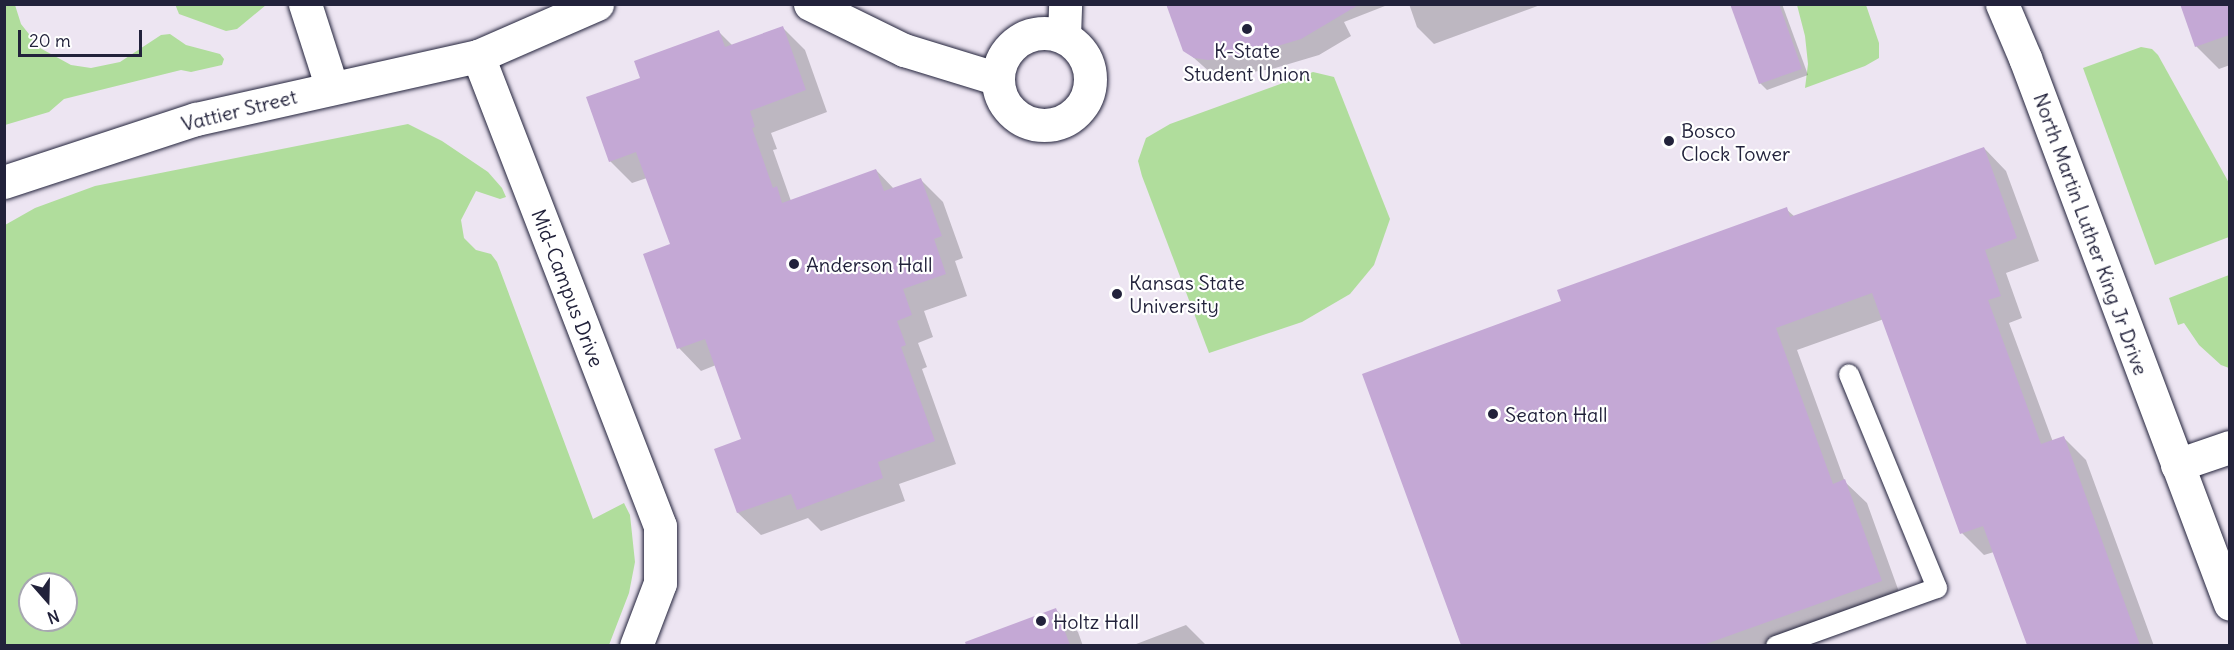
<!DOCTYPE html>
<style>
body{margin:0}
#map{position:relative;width:2234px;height:650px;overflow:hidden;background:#fff;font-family:Delius,sans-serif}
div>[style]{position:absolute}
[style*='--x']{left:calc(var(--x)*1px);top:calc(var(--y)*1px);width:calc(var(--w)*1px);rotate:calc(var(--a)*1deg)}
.built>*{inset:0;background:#ede5f2}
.green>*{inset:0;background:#b0dd9c}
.shadow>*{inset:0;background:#0003}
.building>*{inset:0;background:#c4a8d5}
.roads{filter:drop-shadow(0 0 2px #22223b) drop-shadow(0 0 2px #22223b)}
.lane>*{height:20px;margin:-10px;padding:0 10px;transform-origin:10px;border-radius:10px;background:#fff}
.street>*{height:33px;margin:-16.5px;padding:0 16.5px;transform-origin:16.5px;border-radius:16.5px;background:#fff}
.street>.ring{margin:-16.5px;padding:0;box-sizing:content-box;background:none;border:33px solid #fff;border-radius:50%}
.dots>*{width:16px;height:16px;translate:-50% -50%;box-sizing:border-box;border:3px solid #fff;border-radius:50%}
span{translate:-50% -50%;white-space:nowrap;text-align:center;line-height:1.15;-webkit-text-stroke:4.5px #fff;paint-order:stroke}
.poi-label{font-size:20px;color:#22223b}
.left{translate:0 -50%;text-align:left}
.street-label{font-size:20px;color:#22223b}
.frame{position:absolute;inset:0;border:6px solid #22223b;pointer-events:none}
.north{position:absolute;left:18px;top:572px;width:60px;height:60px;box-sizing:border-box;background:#fff;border:2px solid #a7a7b1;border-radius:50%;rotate:160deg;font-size:16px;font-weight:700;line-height:24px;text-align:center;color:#22223b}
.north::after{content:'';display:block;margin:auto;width:21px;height:27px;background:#22223b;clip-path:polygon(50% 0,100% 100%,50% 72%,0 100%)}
.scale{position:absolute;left:18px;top:30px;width:124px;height:27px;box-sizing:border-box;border:3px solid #22223b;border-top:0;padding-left:8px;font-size:18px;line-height:21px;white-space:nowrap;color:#22223b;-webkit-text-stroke:4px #fff;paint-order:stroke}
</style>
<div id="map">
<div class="built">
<div style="clip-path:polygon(evenodd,4px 5px,2229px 5px,2229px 645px,5px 645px,4px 5px,30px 584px,66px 584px,66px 620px,30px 620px,30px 584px)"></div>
</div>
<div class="green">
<div style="clip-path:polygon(5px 4px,15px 5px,21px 24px,40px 48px,71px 65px,91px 68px,120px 62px,161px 35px,170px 34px,186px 45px,220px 54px,224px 59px,222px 65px,191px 72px,181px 70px,64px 99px,49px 112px,5px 125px)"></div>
<div style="clip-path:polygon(175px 4px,266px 4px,266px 5px,237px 29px,226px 31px,179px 14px)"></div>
<div style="clip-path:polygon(1797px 5px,1866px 5px,1879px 43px,1879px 58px,1865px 66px,1805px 88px,1808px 64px,1805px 36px)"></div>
<div style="clip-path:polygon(2141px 47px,2152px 49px,2158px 55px,2229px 183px,2229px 237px,2155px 265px,2083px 68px)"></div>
<div style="clip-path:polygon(1313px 72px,1334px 77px,1390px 219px,1374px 265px,1350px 294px,1302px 322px,1209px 353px,1142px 176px,1138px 161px,1146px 138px,1170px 124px)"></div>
<div style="clip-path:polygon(evenodd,408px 124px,442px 141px,488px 172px,502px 188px,506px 197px,500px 199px,476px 191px,461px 220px,464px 238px,476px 250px,491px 254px,497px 262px,593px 519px,624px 503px,630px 515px,635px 562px,629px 593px,609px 645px,5px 645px,5px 225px,35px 208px,95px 186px,408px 124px,30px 584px,66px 584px,66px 620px,30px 620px,30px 584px)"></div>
<div style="clip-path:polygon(2229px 275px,2230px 275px,2229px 368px,2221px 365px,2199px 345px,2184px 323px,2178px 325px,2169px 298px)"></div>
</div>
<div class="shadow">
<div style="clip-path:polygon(1172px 4px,1390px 4px,1344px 22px,1351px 36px,1319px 55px,1272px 69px,1226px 76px,1212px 74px,1185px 50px)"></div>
<div style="clip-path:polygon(1409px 4px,1543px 4px,1434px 44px,1417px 27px)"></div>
<div style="clip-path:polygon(1732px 4px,1782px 4px,1808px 75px,1767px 90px,1760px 83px)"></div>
<div style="clip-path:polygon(2181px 4px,2230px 4px,2230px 65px,2219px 69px,2196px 46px)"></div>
<div style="clip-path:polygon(783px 28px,805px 50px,827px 112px,771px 133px,777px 149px,773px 150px,791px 201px,876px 170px,894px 189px,921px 180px,943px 202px,963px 258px,955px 261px,967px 296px,924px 311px,933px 337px,918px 343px,927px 367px,922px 369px,956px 464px,899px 484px,905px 501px,862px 516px,821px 531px,808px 518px,761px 535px,738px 513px,716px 450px,743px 440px,716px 365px,701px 371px,679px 348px,672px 245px,647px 178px,632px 183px,610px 161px,642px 79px,719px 32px,733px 46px)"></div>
<div style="clip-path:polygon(1984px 148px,2006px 171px,2039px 261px,2006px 273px,2022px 318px,2009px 323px,2053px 442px,2064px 438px,2086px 460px,2154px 646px,2028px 646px,1994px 552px,1984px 555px,1962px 533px,1884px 319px,1797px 350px,1845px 482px,1867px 503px,1903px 603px,1786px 646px,1462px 646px,1364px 375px,1563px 302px,1786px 209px,1795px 217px)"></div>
<div style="clip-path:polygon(1056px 610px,1078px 632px,1083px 646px,992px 646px,989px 635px)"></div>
<div style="clip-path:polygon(1186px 625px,1207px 646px,1131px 646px)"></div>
</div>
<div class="building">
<div style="clip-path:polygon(1166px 4px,1360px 4px,1301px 39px,1254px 53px,1208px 60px,1194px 58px,1183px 51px)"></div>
<div style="clip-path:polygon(1730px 4px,1779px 4px,1802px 69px,1759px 84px)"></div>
<div style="clip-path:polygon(2180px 4px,2229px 4px,2229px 35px,2195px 47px)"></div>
<div style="clip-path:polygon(783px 26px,806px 90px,750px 111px,755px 127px,752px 128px,773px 188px,777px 186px,782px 203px,876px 169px,884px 191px,921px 178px,942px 236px,934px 239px,946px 274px,903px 289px,912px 315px,897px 321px,906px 345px,901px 347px,935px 441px,878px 462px,883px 478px,797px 510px,791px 494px,737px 513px,714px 449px,741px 439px,705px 339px,677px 349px,643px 254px,670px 244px,636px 152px,609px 162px,586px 97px,640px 78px,634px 61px,719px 30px,725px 47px)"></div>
<div style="clip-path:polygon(1984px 147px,2017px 238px,1985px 250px,2001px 296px,1988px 300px,2041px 444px,2064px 436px,2140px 645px,2027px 645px,1983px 526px,1960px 534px,1872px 293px,1776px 328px,1833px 484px,1845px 479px,1882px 581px,1703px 645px,1461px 645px,1362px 374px,1561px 301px,1557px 290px,1787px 207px,1790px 217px)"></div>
<div style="clip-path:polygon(1056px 608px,1070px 645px,966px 645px,965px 642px)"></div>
</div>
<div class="roads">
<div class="lane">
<div style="--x:1776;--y:646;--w:171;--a:-19.8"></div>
<div style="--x:1937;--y:588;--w:231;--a:-112.4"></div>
</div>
<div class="street">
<div style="--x:305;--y:4;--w:88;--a:72.2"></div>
<div style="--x:810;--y:4;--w:105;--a:26.1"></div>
<div style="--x:904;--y:50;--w:98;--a:17.1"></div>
<div style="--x:2002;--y:4;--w:59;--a:66.9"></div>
<div style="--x:2025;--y:58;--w:583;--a:69.42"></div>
<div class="ring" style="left:998px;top:33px;width:59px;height:59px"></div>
<div style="--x:1064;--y:37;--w:33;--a:-88"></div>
<div style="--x:478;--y:56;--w:504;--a:68.83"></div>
<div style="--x:660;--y:526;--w:57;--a:90"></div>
<div style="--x:660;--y:583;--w:67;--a:110.9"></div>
<div style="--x:4;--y:182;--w:202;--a:-18.2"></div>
<div style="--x:196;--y:119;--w:289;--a:-12.6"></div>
<div style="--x:478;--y:56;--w:130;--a:-23.6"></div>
<div style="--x:2177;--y:465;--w:56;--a:-18.8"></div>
</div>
</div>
<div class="dots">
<div style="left:1247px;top:29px;background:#22223b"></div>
<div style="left:1669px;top:141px;background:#22223b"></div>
<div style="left:794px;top:264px;background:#22223b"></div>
<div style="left:1117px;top:294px;background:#22223b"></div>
<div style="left:1493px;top:414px;background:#22223b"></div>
<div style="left:1041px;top:621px;background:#22223b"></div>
</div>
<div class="poi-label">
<span style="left:1247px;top:62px">K-State<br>Student Union</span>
<span class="left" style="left:1681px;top:142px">Bosco<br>Clock Tower</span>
<span class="left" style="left:806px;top:264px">Anderson Hall</span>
<span class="left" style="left:1129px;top:294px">Kansas State<br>University</span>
<span class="left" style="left:1505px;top:414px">Seaton Hall</span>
<span class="left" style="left:1053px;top:621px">Holtz Hall</span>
</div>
<div class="street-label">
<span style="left:239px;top:110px;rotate:-14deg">Vattier Street</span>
<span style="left:2091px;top:234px;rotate:70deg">North Martin Luther King Jr Drive</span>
<span style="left:568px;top:288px;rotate:69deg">Mid-Campus Drive</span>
</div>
<div class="frame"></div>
<div class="north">N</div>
<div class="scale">20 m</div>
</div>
